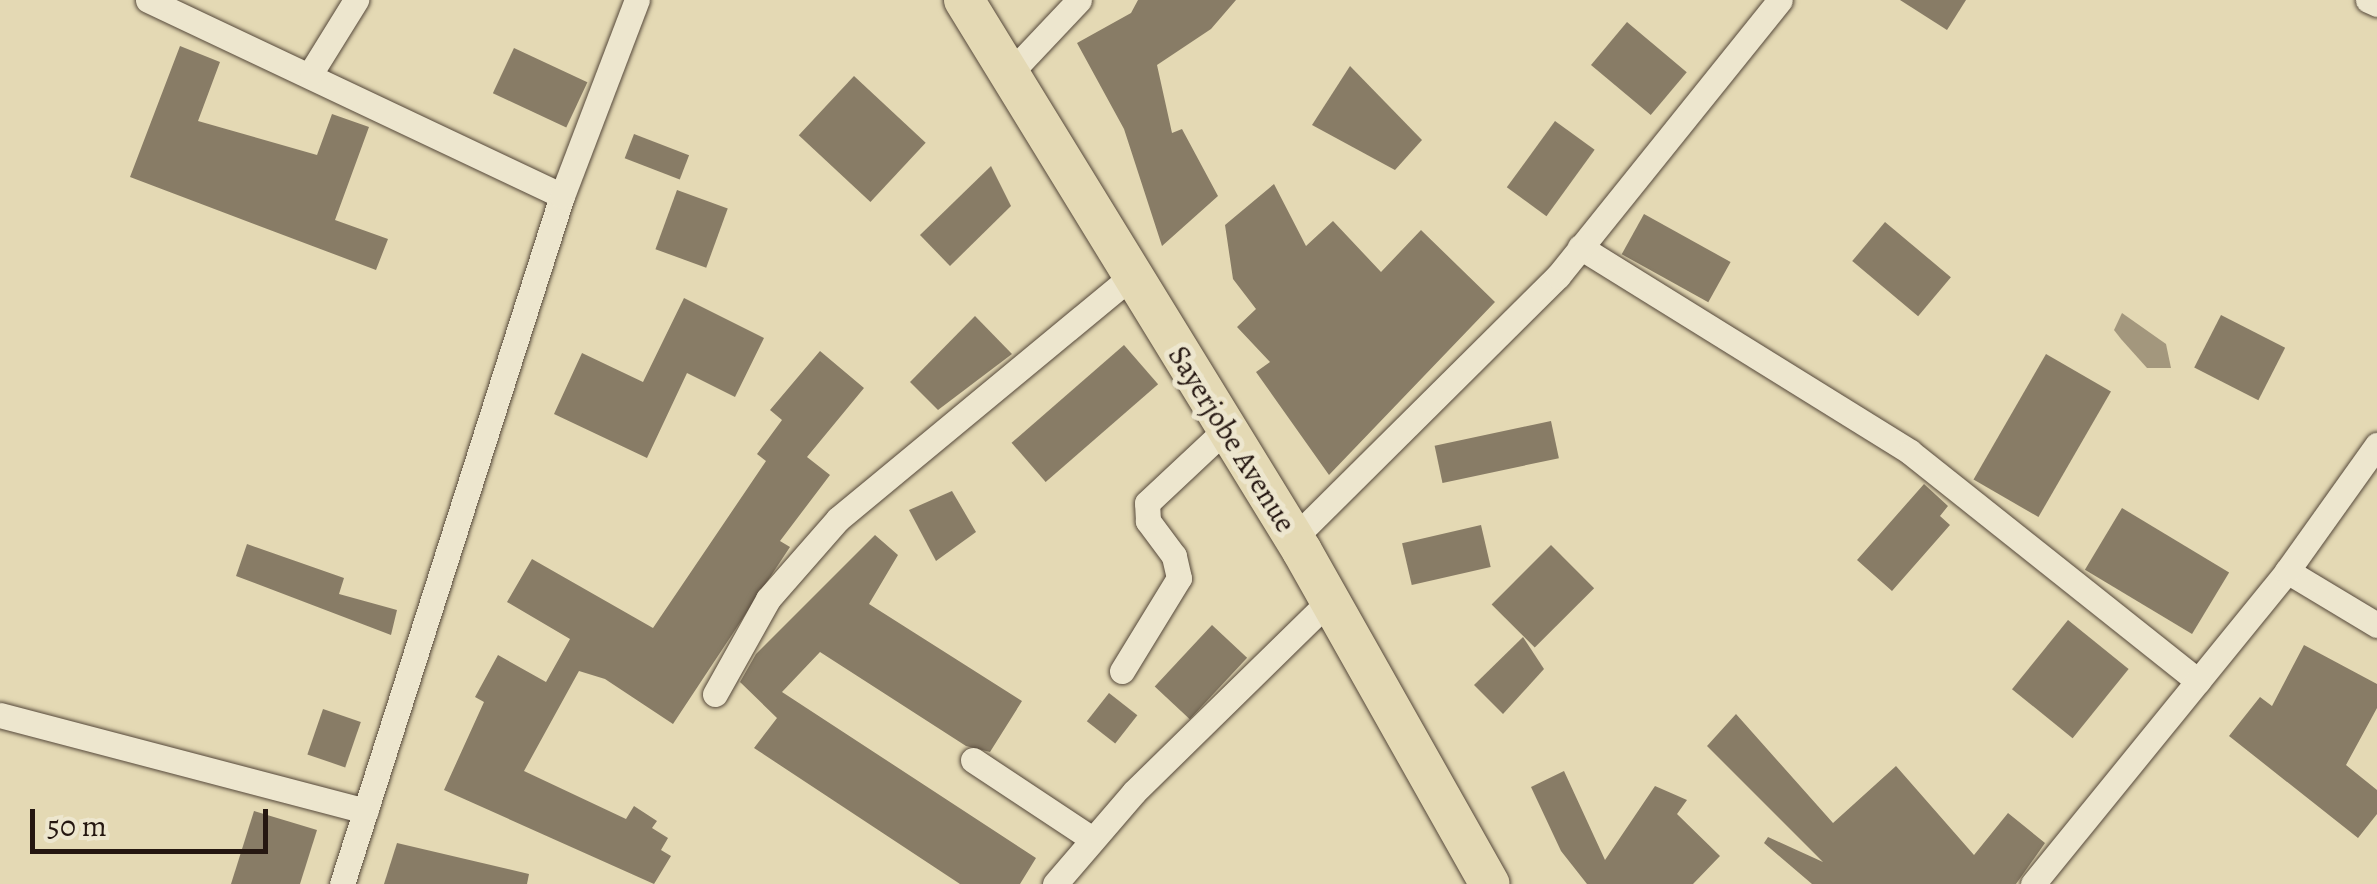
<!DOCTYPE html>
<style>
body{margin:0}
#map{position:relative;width:2377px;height:884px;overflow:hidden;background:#e4d9b4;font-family:Alegreya,serif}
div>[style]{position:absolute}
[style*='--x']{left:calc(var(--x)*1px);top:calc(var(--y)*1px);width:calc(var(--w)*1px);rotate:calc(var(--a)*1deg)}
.water>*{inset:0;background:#a3977d}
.building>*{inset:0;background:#887c66;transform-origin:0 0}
.roads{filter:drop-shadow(0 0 2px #55483a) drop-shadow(0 0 2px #55483a)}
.street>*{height:25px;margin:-12.5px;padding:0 12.5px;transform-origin:12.5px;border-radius:12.5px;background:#ede6ce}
.primary>*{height:40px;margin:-20px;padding:0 20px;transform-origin:20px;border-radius:20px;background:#e4d9b4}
span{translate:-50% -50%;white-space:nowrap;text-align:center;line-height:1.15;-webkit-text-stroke:10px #ede6ce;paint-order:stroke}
.street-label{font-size:30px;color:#251711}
.scale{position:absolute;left:30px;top:809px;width:238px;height:45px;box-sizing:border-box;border:5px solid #251711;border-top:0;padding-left:12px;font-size:30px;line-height:35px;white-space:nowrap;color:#251711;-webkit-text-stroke:8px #ede6ce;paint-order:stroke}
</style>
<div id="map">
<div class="water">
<div style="clip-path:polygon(2122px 313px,2166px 344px,2171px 368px,2147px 368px,2121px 339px,2114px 330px)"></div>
</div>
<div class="building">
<div style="clip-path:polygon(1138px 0,1236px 0,1211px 29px,1157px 65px,1172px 133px,1182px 129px,1218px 196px,1162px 246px,1124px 129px,1077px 43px,1131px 13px)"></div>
<div style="clip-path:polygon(1900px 0,1966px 0,1947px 30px)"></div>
<div style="left:1627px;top:22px;width:78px;height:56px;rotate:40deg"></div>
<div style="clip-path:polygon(180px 46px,220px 62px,198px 121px,317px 155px,332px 114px,369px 127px,335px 220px,388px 239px,376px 270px,130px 177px)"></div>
<div style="left:514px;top:48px;width:81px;height:50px;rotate:25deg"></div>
<div style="clip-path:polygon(1350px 66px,1422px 140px,1395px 170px,1312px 125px)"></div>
<div style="left:854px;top:76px;width:98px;height:81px;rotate:43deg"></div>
<div style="left:1555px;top:121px;width:49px;height:82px;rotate:36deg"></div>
<div style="left:634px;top:134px;width:59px;height:26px;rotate:21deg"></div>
<div style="clip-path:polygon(991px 166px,1011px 206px,950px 266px,920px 235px)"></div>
<div style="clip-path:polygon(1274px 184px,1306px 246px,1333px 221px,1381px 272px,1421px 230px,1495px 302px,1329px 475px,1256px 372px,1270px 362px,1237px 327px,1256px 309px,1233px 279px,1225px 225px)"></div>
<div style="left:677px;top:190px;width:54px;height:63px;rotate:20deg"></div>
<div style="left:1644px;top:214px;width:99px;height:46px;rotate:29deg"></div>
<div style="left:1885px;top:222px;width:86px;height:51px;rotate:40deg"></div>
<div style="clip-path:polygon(684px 298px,764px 338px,735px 397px,687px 373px,647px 458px,554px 414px,582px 353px,643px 382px)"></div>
<div style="left:2221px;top:315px;width:72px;height:59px;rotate:27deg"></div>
<div style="clip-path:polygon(975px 316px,1012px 354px,938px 410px,910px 382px)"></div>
<div style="left:1124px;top:345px;width:52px;height:149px;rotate:49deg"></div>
<div style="clip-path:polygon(820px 351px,864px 388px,807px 457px,830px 475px,780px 541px,790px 547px,673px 724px,605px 679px,579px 671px,524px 771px,626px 819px,634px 806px,657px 821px,652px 828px,668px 838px,661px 850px,671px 856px,654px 884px,444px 790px,484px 702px,475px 697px,498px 655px,546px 682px,570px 639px,507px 602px,532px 559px,653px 628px,766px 461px,757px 454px,782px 420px,770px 410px)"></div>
<div style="left:2046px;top:354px;width:75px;height:145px;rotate:30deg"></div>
<div style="left:1551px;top:421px;width:38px;height:119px;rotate:78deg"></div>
<div style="clip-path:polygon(1924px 484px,1948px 506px,1940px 516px,1950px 525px,1892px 591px,1857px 560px)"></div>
<div style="clip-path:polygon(952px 491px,976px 532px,936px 561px,909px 510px)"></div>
<div style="left:2122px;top:508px;width:125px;height:72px;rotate:31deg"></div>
<div style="left:1481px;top:525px;width:43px;height:81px;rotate:77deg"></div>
<div style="clip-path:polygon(875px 535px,898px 555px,869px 604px,1022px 701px,990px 752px,966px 746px,820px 652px,782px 692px,1036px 858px,1020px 884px,960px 884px,754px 748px,777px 718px,740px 682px,756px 654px)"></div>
<div style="clip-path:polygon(247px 544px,344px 578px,339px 594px,397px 610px,391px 635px,236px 576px)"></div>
<div style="left:1551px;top:545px;width:61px;height:84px;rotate:45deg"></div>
<div style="left:2068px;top:620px;width:78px;height:89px;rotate:39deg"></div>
<div style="left:1212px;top:625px;width:48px;height:84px;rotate:43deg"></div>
<div style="clip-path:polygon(1523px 637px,1544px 669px,1503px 714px,1474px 685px)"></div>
<div style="clip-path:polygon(2304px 645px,2377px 684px,2377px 708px,2346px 765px,2377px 790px,2377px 814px,2358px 838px,2229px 736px,2260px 697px,2272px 706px)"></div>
<div style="left:1109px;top:693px;width:36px;height:36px;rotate:38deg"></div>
<div style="left:323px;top:709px;width:40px;height:48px;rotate:19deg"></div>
<div style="clip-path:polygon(1736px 714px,1833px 823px,1896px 766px,1974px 855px,2008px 813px,2045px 843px,2016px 884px,1812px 884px,1764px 843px,1768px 837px,1823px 862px,1707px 746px)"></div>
<div style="clip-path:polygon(1564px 771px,1605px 860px,1655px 786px,1687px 800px,1677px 814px,1720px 856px,1693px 884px,1587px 884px,1561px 851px,1531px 787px)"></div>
<div style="clip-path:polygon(254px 811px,317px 830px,300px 884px,231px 884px)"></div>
<div style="clip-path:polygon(397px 843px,529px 874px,527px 884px,384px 884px)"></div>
</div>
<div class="roads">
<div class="street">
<div style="--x:148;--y:0;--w:458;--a:25.3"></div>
<div style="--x:2368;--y:0;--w:10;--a:24"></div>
<div style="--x:312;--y:71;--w:84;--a:-58.2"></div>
<div style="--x:1011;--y:72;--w:99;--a:-46.6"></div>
<div style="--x:1580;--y:247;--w:388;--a:31.8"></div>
<div style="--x:1910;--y:452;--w:368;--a:38.5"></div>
<div style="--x:1294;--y:538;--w:372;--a:-44.8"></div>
<div style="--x:1558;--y:276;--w:354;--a:-51.2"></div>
<div style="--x:2287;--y:571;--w:105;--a:31"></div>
<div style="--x:1122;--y:671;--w:109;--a:-58.5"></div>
<div style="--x:1179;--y:578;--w:23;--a:-103"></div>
<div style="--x:1174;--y:556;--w:44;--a:-126.6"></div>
<div style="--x:1148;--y:521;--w:18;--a:-93"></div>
<div style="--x:1147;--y:503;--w:108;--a:-43.1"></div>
<div style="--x:715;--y:694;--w:109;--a:-60.8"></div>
<div style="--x:768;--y:599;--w:106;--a:-48.8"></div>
<div style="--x:838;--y:519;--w:380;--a:-39.6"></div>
<div style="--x:0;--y:715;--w:378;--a:14.7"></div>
<div style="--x:973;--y:760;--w:141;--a:33.5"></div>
<div style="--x:342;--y:884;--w:722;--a:-72.27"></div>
<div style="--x:562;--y:196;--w:210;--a:-69.1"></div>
<div style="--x:1055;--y:884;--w:121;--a:-49.3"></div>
<div style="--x:1134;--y:792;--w:276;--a:-44.4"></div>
<div style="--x:2033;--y:884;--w:403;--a:-50.9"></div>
<div style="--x:2287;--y:571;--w:155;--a:-54.5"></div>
</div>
<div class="primary">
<div style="--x:964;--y:0;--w:646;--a:58.47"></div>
<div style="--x:1302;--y:551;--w:382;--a:60.6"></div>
</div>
</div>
<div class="street-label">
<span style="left:1232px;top:439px;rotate:58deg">Sayerjobe Avenue</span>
</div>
<div class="scale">50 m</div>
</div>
